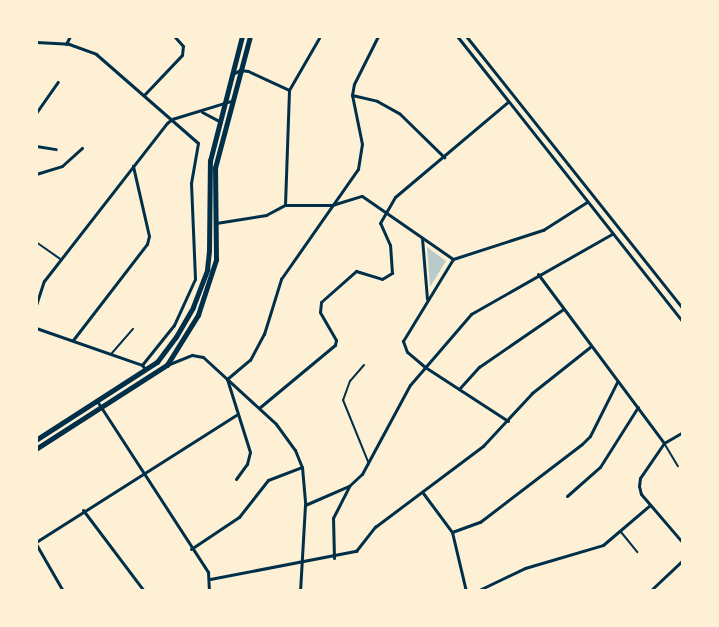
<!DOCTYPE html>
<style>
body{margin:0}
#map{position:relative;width:719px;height:627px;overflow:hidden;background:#fdf0d5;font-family:"Roboto Condensed",sans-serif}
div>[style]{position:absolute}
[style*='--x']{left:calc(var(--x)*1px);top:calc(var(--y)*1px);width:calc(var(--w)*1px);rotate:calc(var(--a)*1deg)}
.green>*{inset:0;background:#b9caca}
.service>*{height:2px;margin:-1px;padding:0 1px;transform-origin:1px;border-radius:1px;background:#003049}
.minor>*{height:3px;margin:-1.5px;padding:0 1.5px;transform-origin:1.5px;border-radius:1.5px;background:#003049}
.tertiary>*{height:4.5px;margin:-2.25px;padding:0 2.25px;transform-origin:2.25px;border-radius:2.25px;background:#003049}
span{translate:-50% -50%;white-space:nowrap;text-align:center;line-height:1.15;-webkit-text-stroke:4.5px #fdf0d5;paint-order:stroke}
.frame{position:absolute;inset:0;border:38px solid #fdf0d5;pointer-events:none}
</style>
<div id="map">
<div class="green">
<div style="clip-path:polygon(427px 247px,446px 261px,430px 287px)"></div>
</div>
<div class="service">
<div style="--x:36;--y:242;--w:29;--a:35"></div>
<div style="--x:112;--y:353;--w:32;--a:-49"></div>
<div style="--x:364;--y:365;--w:21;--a:131"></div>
<div style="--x:350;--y:381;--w:20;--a:110"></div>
<div style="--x:343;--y:400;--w:69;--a:67.9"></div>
<div style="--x:664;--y:443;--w:27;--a:59"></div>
<div style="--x:621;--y:532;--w:26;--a:51"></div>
</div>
<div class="minor">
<div style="--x:457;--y:36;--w:365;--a:51.7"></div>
<div style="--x:466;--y:36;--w:349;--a:51.5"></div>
<div style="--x:36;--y:42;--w:33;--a:3"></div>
<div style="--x:69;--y:44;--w:29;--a:20"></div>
<div style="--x:96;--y:54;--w:135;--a:41.1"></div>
<div style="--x:198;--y:143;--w:41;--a:99.9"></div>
<div style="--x:191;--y:183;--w:96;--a:87.6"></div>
<div style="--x:195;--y:279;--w:51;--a:114.5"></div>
<div style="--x:174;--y:325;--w:51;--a:128.7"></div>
<div style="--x:142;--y:365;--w:6;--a:51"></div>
<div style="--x:66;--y:44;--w:9;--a:-63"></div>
<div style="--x:231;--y:75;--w:10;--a:-29"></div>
<div style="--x:240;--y:70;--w:8;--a:7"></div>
<div style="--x:248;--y:71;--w:45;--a:24.9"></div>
<div style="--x:144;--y:95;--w:55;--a:-46.5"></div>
<div style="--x:182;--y:55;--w:9;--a:-84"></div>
<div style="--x:183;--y:46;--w:13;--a:-132"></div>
<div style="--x:352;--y:95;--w:26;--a:13"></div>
<div style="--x:377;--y:101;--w:26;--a:29"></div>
<div style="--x:400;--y:114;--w:62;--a:44.3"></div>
<div style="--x:202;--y:112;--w:19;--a:28"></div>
<div style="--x:36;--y:113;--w:38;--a:-55"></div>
<div style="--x:36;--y:146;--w:20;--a:9"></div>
<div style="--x:36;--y:174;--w:27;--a:-17"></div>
<div style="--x:62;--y:166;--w:27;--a:-42"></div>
<div style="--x:285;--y:205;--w:115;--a:-88"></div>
<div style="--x:289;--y:90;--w:60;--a:-60"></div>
<div style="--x:216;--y:223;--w:51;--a:-9.1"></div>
<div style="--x:266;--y:215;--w:21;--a:-28"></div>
<div style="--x:285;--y:205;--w:47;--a:0"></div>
<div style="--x:332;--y:205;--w:31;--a:-17"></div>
<div style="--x:362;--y:196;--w:111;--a:34.7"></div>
<div style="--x:422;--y:238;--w:61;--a:85.3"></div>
<div style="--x:538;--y:274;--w:211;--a:53.3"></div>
<div style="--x:36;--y:305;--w:25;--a:-72"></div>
<div style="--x:44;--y:281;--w:200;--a:-52.1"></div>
<div style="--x:167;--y:123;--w:6;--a:-39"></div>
<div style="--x:172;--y:119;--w:62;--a:-17"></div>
<div style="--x:36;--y:328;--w:112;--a:19.2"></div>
<div style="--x:73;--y:340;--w:121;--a:-52.4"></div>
<div style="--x:147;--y:244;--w:8;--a:-76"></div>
<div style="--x:149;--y:236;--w:72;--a:-102.9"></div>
<div style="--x:167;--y:365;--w:27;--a:-22"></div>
<div style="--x:192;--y:355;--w:11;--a:10"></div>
<div style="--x:203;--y:357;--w:99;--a:42.5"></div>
<div style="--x:276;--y:424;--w:32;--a:54"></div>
<div style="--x:295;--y:450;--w:18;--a:68"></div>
<div style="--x:302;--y:467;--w:38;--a:85"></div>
<div style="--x:305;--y:505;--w:86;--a:93.3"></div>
<div style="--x:459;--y:389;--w:30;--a:-48"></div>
<div style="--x:479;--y:367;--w:101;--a:-34.5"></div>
<div style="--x:97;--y:401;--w:204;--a:57"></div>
<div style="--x:208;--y:572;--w:19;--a:87"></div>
<div style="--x:259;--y:408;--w:99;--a:-39.7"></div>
<div style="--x:335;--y:345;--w:5;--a:-79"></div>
<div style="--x:336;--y:340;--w:32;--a:-120"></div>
<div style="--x:320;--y:312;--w:10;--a:-84"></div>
<div style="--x:321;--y:302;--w:47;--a:-41.5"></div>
<div style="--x:356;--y:271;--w:27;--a:17"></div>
<div style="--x:382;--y:279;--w:12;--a:-31"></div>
<div style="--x:392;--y:273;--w:28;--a:-94"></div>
<div style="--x:390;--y:245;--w:24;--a:-114"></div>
<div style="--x:380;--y:223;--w:30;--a:-60"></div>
<div style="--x:395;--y:197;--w:148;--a:-40.1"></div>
<div style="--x:508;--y:421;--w:99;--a:-147"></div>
<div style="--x:425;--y:367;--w:23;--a:-140"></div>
<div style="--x:407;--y:352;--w:12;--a:-110"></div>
<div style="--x:403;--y:341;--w:96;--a:-58.6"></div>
<div style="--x:453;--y:259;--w:95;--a:-17.9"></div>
<div style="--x:543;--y:230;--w:52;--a:-32.5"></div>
<div style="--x:683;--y:432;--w:22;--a:150"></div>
<div style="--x:664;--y:443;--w:42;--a:124.4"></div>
<div style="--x:640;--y:478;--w:8;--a:97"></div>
<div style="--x:639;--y:486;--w:8;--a:76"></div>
<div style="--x:641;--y:494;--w:65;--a:49.4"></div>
<div style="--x:236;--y:479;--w:19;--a:-54"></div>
<div style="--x:247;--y:464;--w:12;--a:-76"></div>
<div style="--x:250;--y:452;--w:77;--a:-107.5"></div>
<div style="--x:227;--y:379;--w:30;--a:-40"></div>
<div style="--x:250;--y:360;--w:30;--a:-62"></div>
<div style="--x:264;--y:334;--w:58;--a:-72.8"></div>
<div style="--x:281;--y:279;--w:134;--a:-55"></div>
<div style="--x:358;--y:169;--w:25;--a:-81"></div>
<div style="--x:362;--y:144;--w:50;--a:-101.5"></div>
<div style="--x:352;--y:95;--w:11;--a:-80"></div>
<div style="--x:354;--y:84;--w:54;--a:-63.4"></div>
<div style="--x:423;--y:493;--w:49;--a:53.4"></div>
<div style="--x:452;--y:532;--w:61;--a:76.7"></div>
<div style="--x:567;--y:496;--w:44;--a:-41.3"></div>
<div style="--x:600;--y:467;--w:71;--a:-57.7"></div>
<div style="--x:305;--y:505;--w:48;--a:-23.4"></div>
<div style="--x:349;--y:486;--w:18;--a:-43"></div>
<div style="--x:362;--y:474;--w:101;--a:-61.7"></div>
<div style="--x:410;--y:385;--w:94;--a:-49.3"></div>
<div style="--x:471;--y:314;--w:162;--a:-29.6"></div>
<div style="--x:83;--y:510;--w:101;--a:53"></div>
<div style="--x:452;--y:532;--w:30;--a:-20"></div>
<div style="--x:480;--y:522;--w:128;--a:-37.4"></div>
<div style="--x:582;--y:444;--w:11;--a:-45"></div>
<div style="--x:590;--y:436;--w:60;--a:-63.4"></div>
<div style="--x:36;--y:542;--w:237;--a:-32.4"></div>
<div style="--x:36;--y:544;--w:54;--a:60.1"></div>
<div style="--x:191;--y:549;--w:58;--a:-33.7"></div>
<div style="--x:239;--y:517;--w:47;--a:-51.9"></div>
<div style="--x:268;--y:480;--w:36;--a:-21"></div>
<div style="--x:334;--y:558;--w:40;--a:-91.4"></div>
<div style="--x:333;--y:518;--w:36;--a:-63"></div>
<div style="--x:210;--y:579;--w:149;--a:-10.9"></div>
<div style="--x:356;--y:551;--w:31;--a:-52"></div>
<div style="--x:375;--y:527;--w:135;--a:-36.9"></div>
<div style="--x:483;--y:446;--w:72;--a:-47.2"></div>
<div style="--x:532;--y:393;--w:74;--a:-38.4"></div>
<div style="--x:477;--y:591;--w:53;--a:-25.6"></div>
<div style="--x:525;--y:568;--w:81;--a:-16.4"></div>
<div style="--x:603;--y:545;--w:62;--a:-40.4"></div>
<div style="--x:650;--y:591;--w:45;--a:-43.2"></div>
</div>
<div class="tertiary">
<div style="--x:36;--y:440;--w:144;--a:-32.8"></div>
<div style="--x:157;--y:362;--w:31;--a:-53"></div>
<div style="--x:176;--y:337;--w:34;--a:-60"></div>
<div style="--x:193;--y:307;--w:40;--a:-69"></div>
<div style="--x:207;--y:270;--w:19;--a:-84"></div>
<div style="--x:209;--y:251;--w:90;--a:-89.4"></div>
<div style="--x:210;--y:161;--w:129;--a:-75.6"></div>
<div style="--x:36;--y:449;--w:156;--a:-32.7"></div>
<div style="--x:167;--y:365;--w:59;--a:-58.2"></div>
<div style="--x:198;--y:315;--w:58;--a:-71.9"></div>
<div style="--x:216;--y:260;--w:92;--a:-90.6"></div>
<div style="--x:215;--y:168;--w:137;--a:-75.1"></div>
</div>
<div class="frame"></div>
</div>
